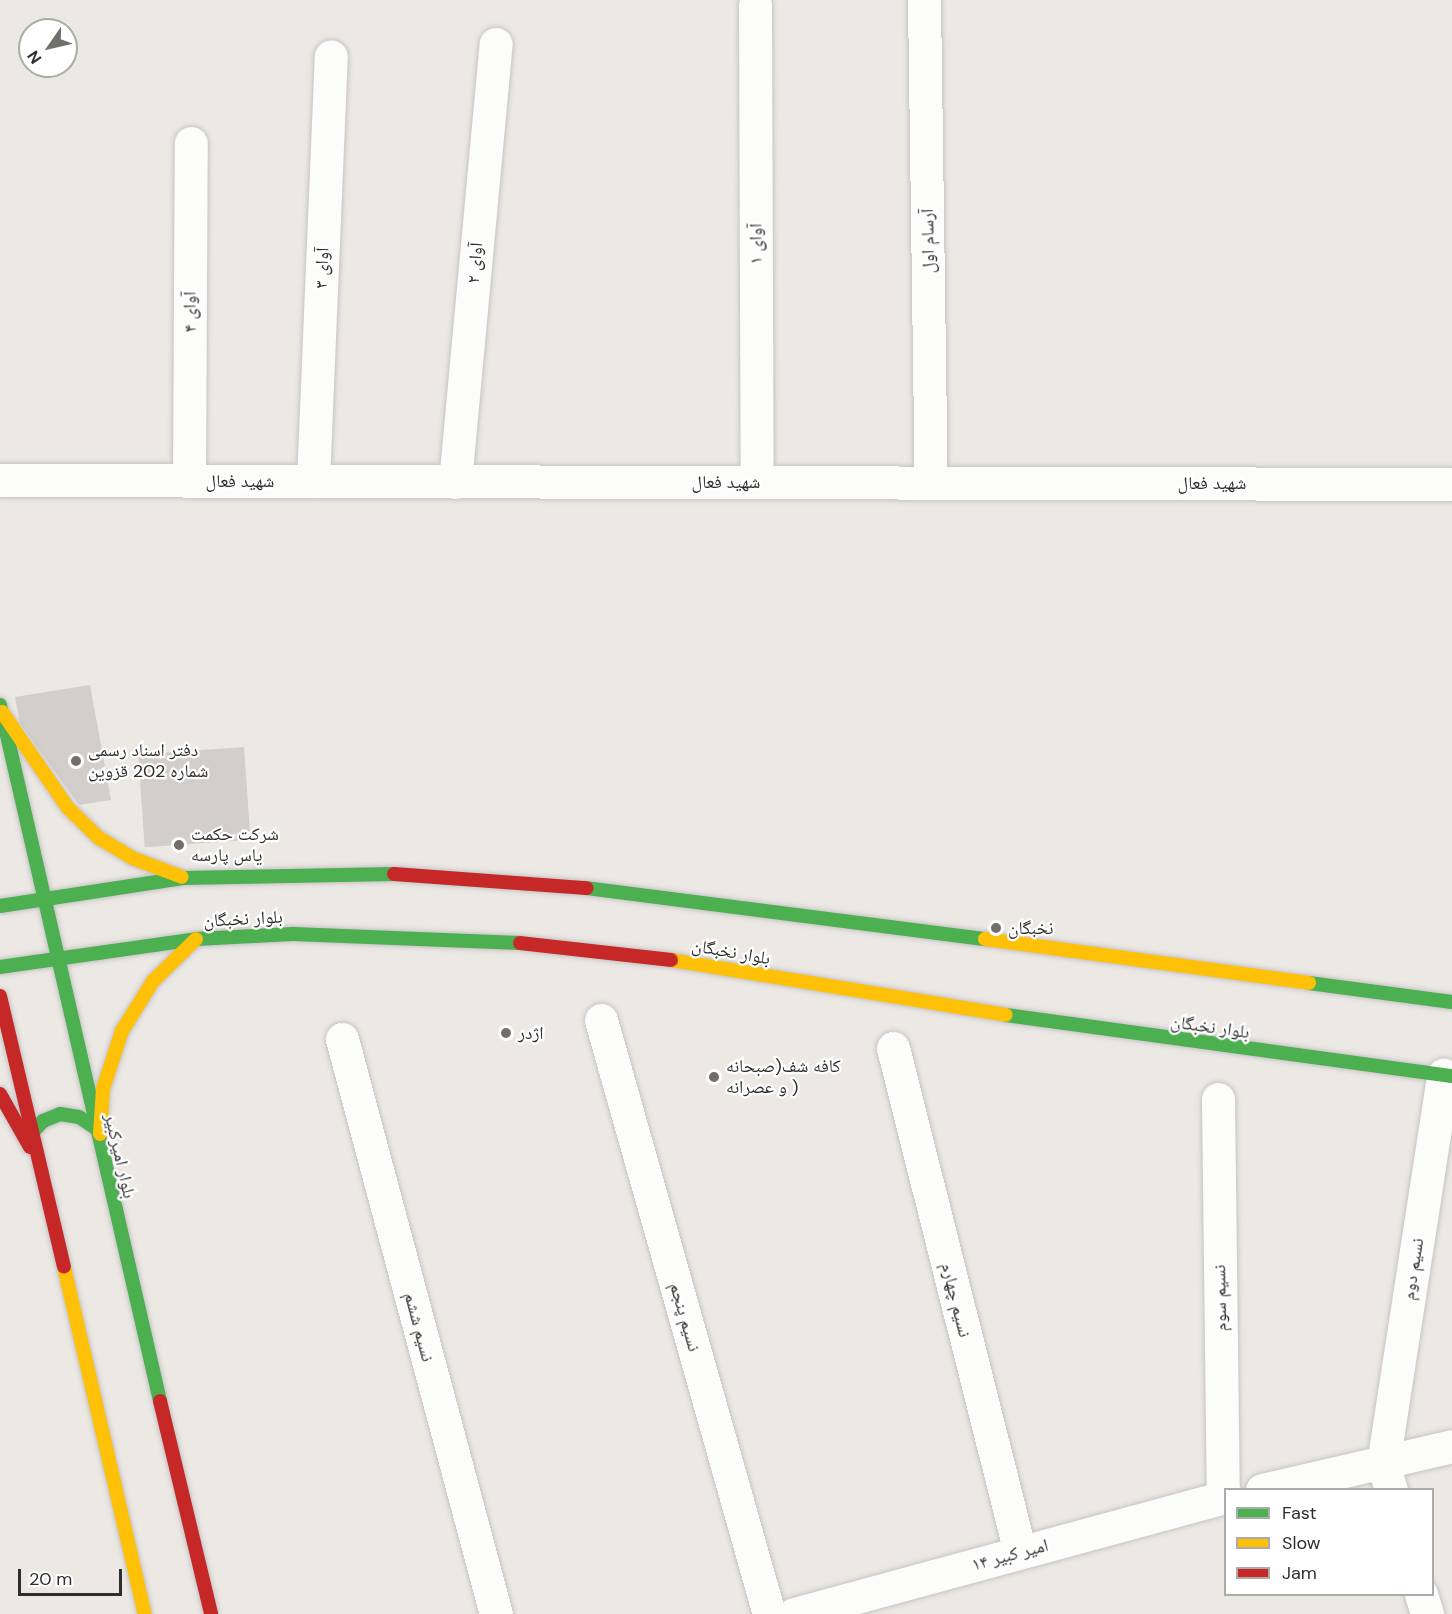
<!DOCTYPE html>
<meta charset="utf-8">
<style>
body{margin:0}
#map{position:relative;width:1452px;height:1614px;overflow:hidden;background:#ece8e4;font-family:"DM Sans","Noto Naskh Arabic",sans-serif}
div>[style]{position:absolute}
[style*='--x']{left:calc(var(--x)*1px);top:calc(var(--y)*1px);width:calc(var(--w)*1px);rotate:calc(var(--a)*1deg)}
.building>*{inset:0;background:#d1cecb;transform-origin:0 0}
.roads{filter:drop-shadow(0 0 2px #c5c4c5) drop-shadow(0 0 2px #c5c4c5)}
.street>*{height:33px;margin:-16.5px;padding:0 16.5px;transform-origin:16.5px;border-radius:16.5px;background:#fcfcfb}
.fast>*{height:14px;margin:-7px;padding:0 7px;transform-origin:7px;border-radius:7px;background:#4caf50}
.slow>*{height:14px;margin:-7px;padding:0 7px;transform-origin:7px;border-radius:7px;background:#ffc107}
.jam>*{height:14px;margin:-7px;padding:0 7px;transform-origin:7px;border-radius:7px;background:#c62828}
.dots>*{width:16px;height:16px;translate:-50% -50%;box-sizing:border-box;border:3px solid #fff;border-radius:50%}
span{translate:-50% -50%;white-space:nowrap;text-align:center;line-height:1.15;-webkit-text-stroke:4.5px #fff;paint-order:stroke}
.street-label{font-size:18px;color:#2e2e2e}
.poi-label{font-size:18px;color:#2e2e2e}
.left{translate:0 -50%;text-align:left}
.legend{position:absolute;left:1224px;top:1488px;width:210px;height:108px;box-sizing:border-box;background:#fff;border:2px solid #ababab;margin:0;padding:8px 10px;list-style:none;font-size:18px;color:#2e2e2e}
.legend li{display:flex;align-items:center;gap:12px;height:30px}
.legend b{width:30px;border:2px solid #ababab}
.north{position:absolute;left:18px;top:18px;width:60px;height:60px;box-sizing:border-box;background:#fff;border:2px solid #ababab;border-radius:50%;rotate:236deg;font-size:16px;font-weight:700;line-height:24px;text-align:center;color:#2e2e2e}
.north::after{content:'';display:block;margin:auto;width:21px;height:27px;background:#706f6e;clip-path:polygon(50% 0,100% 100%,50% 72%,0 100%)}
.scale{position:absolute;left:18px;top:1569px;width:104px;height:27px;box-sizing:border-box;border:3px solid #2e2e2e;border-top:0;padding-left:8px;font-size:18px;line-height:21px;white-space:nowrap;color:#2e2e2e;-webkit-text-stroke:4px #fff;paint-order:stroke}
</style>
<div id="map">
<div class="building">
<div style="clip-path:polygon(90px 685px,111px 800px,79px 805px,20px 723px,15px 697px)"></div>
<div style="left:244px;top:747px;width:93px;height:106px;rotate:86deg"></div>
</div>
<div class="roads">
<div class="street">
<div style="--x:924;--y:0;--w:483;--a:89.2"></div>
<div style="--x:755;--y:5;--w:477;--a:89.8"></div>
<div style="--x:0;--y:480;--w:1452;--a:0.16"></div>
<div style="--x:189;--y:481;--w:338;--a:-89.7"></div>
<div style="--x:313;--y:481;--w:425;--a:-87.6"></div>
<div style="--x:455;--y:482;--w:440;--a:-84.7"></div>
<div style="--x:601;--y:1020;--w:617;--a:74.21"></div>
<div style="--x:342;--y:1039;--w:595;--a:75.01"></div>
<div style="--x:893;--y:1048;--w:520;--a:75.86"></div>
<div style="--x:1218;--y:1099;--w:399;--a:89.3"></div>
<div style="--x:1262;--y:1490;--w:195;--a:-13"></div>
<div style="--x:1391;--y:1490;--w:27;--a:-107"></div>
<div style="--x:1383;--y:1464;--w:394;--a:-81.2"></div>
<div style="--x:1421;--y:1594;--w:21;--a:73"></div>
<div style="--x:794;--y:1614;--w:448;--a:-15.2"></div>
</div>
<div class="fast">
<div style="--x:0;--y:705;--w:714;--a:77.05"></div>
<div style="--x:586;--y:888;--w:402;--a:7.3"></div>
<div style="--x:0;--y:906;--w:185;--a:-8.7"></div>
<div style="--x:183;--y:878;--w:211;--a:-1.1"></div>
<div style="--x:0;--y:967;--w:198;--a:-8.1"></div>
<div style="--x:196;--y:939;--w:97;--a:-3"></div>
<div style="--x:293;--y:934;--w:227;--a:2.3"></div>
<div style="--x:1309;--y:983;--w:144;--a:7.6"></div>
<div style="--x:1006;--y:1015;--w:450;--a:7.8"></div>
<div style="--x:31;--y:1134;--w:18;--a:-47"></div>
<div style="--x:43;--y:1121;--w:18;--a:-22"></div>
<div style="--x:60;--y:1114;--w:19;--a:9"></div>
<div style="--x:79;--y:1117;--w:18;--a:34"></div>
</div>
<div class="slow">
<div style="--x:2;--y:712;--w:116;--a:55.5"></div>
<div style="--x:68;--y:808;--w:43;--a:44.1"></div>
<div style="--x:99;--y:838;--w:39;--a:31"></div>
<div style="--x:132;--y:858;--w:53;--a:20.8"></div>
<div style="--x:985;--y:939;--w:327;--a:7.7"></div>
<div style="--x:671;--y:960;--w:339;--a:9.3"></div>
<div style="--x:100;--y:1134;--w:45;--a:-86.2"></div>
<div style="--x:103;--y:1089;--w:61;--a:-71.9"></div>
<div style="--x:122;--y:1031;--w:59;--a:-58.2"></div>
<div style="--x:153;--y:981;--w:60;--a:-44.3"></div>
<div style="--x:64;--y:1267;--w:356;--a:76.9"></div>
</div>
<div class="jam">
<div style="--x:394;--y:874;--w:193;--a:4.2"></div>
<div style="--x:520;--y:943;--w:152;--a:6.4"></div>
<div style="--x:0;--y:996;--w:278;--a:76.7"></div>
<div style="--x:0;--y:1094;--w:61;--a:60.5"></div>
<div style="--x:160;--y:1401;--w:219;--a:76.5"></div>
</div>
</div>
<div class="dots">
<div style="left:76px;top:761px;background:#706f6e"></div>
<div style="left:179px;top:845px;background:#706f6e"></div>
<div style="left:996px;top:928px;background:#706f6e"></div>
<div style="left:506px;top:1033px;background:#706f6e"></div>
<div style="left:714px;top:1077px;background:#706f6e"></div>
</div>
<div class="street-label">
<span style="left:928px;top:241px;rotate:-91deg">آرسام اول</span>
<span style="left:756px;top:244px;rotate:-90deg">آوای ۱</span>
<span style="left:475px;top:263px;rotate:-85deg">آوای ۲</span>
<span style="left:322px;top:268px;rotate:-88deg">آوای ۳</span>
<span style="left:190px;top:312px;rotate:-90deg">آوای ۴</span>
<span style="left:240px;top:481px">شهید فعال</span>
<span style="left:726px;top:482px">شهید فعال</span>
<span style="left:1212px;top:483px">شهید فعال</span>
<span style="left:243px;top:919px;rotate:-3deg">بلوار نخبگان</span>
<span style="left:731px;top:952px;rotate:10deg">بلوار نخبگان</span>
<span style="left:1210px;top:1027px;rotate:8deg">بلوار نخبگان</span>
<span style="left:120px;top:1156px;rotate:77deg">بلوار امیرکبیر</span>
<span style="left:1413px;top:1269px;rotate:-81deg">نسیم دوم</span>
<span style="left:1220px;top:1298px;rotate:-91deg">نسیم سوم</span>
<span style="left:956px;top:1300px;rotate:76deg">نسیم چهارم</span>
<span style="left:685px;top:1317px;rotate:74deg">نسیم پنجم</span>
<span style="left:419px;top:1327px;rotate:75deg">نسیم ششم</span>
<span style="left:1010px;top:1555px;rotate:-15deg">امیر کبیر ۱۴</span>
</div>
<div class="poi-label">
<span class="left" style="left:88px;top:761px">دفتر اسناد رسمی<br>شماره 202 قزوین</span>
<span class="left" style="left:191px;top:845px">شرکت حکمت<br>یاس پارسه</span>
<span class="left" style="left:1008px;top:928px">نخبگان</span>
<span class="left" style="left:518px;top:1033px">اژدر</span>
<span class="left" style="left:726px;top:1077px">کافه شف(صبحانه<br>و عصرانه )</span>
</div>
<ul class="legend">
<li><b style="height:8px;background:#4caf50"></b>Fast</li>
<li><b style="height:8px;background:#ffc107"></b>Slow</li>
<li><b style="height:8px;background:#c62828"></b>Jam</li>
</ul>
<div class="north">N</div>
<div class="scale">20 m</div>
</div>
